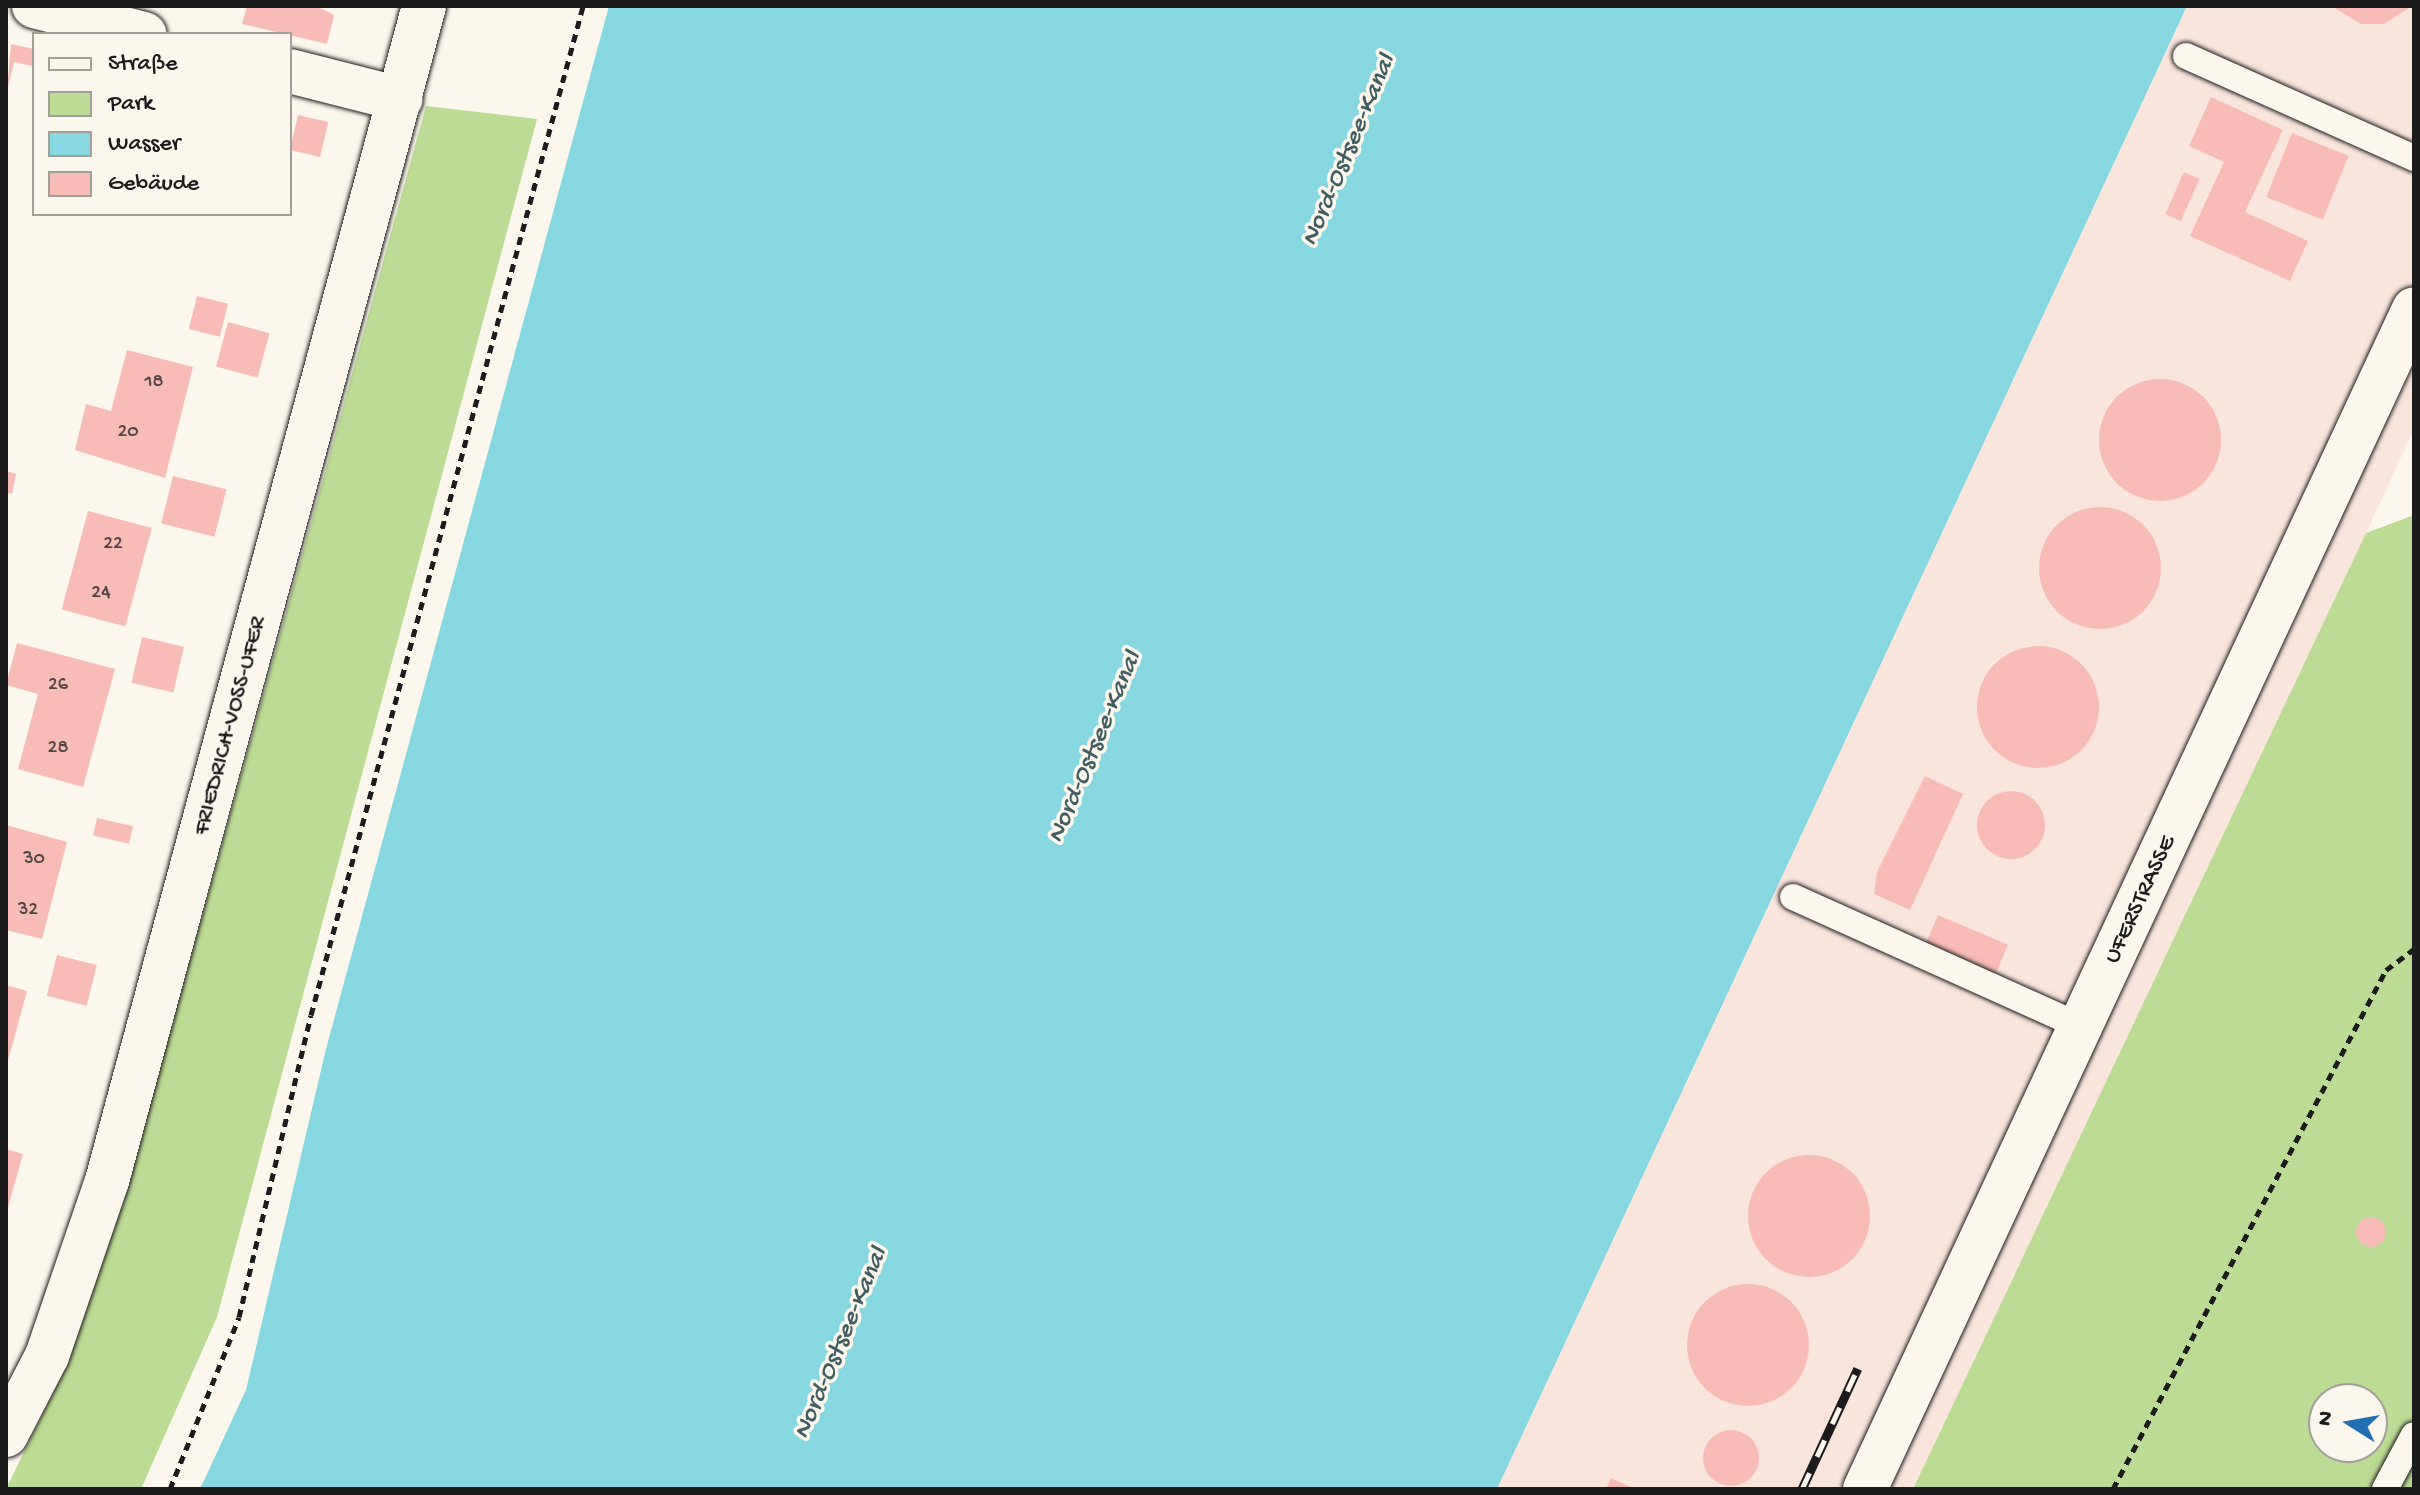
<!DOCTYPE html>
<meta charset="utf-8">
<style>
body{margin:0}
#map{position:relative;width:2420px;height:1495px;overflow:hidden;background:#fbf7ec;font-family:"Gochi Hand",sans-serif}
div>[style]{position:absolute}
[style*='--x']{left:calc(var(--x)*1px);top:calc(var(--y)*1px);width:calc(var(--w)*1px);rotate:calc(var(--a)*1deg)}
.built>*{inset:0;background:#fae5dc}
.green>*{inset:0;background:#bcdb94}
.water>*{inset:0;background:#87d7e3}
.building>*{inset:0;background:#f8bcb6;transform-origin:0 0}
.round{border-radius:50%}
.path>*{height:5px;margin-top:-2.5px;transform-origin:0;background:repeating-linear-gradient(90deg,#1c1c1c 0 8px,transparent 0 14px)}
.roads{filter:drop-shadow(0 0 2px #1c1c1c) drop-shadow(0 0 2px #1c1c1c)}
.lane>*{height:26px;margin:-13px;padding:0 13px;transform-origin:13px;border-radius:13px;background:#fbf7ec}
.street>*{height:44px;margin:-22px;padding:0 22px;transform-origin:22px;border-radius:22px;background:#fbf7ec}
.secondary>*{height:44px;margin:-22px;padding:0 22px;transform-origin:22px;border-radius:22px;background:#fbf7ec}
.rail>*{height:9px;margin-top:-4.5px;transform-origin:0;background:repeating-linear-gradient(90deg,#fbf7ec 0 18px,#1c1c1c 0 36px);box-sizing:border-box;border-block:2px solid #1c1c1c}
span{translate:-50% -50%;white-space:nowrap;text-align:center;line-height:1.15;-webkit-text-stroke:7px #fbf7ec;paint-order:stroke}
.number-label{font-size:20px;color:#534442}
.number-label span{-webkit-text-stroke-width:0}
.street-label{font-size:24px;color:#1c1c1c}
.water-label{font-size:26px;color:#415d62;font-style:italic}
.frame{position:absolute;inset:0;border:8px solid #1c1c1c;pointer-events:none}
.legend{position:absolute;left:32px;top:32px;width:260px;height:184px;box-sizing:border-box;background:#fbf7ec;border:2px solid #a29f99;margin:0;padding:10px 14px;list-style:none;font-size:24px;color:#1c1c1c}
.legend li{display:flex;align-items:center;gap:16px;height:40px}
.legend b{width:40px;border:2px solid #a29f99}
.north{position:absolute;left:2308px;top:1383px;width:80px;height:80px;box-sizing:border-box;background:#fbf7ec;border:2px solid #a29f99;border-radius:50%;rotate:281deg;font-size:22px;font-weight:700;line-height:32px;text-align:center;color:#1c1c1c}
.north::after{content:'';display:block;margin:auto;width:28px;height:36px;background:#1f6fb2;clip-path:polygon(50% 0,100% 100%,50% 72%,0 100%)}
</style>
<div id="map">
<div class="built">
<div style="clip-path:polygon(2187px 6px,2414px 6px,2414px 429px,2366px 533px,1913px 1489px,1497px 1489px)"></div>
</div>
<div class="green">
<div style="clip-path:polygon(426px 106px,537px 119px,217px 1317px,141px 1489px,6px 1489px,64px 1370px,127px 1189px)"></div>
<div style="clip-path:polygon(evenodd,2414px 515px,2414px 1489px,1913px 1489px,2366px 533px,2414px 515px,2324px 1399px,2372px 1399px,2372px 1447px,2324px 1447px,2324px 1399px)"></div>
</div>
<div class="water">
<div style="clip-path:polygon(609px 6px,2187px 6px,1497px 1489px,200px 1489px,246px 1390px,326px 1049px)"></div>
</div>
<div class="building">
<div style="clip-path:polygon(247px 6px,316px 6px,334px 15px,327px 44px,242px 24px)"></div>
<div style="clip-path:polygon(2331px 6px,2412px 6px,2384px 24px,2361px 24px)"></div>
<div style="clip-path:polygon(11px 44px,34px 49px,34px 57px,32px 66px,14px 62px,7px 91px)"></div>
<div style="clip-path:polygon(2211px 97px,2283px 130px,2245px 212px,2308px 241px,2290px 281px,2190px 236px,2224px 162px,2189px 146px)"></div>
<div style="left:298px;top:115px;width:31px;height:36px;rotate:13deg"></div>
<div style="left:2292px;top:133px;width:61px;height:69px;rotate:22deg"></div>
<div style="left:2184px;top:172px;width:17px;height:46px;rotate:24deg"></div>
<div style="left:197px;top:296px;width:32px;height:34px;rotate:14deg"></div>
<div style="left:228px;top:322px;width:43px;height:46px;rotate:15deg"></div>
<div style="clip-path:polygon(127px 350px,193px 367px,165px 478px,75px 450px,86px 404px,111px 411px)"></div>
<div class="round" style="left:2099px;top:379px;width:122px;height:122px"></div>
<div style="clip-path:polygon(6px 471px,16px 474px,12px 494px,6px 493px)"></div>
<div style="left:173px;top:476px;width:55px;height:49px;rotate:14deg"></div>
<div class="round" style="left:2039px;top:507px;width:122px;height:122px"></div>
<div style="left:88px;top:511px;width:66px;height:102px;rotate:15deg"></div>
<div style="left:142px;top:637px;width:43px;height:47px;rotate:13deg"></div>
<div style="clip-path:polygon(17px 643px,115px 669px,83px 787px,18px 769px,38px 694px,6px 685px)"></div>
<div class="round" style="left:1977px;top:646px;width:122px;height:122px"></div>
<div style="clip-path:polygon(1925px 776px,1963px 794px,1910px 910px,1874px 894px,1877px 872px)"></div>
<div class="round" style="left:1977px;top:791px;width:68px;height:68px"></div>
<div style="left:97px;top:818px;width:37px;height:18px;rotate:13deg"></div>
<div style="clip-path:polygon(6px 825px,67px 842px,42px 939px,6px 930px)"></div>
<div style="left:1938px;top:915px;width:76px;height:34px;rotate:23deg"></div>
<div style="left:57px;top:955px;width:41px;height:42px;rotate:14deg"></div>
<div style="clip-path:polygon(6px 985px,27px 991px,7px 1064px,6px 1063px)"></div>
<div style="clip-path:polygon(6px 1149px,23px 1154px,7px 1211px,6px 1211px)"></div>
<div class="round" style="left:1748px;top:1155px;width:122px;height:122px"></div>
<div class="round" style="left:2356px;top:1217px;width:30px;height:30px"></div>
<div class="round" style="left:1687px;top:1284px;width:122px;height:122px"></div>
<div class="round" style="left:1703px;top:1430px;width:56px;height:56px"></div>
<div style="clip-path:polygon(1611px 1478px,1635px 1489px,1606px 1489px)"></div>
</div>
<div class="path">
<div style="--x:170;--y:1489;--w:185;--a:-68.1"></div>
<div style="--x:239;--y:1317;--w:310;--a:-76.6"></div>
<div style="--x:311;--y:1015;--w:1045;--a:-74.91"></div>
<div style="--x:2113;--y:1489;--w:586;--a:-62.26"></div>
<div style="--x:2386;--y:970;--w:35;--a:-37"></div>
</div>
<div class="roads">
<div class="lane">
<div style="--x:2186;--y:56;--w:250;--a:24.1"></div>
<div style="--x:1793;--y:897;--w:317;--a:24.2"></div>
<div style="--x:2385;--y:1489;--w:61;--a:-61.8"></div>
</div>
<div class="street">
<div style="--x:34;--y:6;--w:114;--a:14.3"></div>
<div style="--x:290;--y:71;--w:114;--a:14.3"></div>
<div style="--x:6;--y:1435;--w:89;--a:-62.6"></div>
<div style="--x:47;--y:1356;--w:185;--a:-71.1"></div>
<div style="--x:107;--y:1181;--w:1217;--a:-74.9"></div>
</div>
<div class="secondary">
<div style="--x:1865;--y:1489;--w:1301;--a:-65.05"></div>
</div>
</div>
<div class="rail">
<div style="--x:1802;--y:1489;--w:133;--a:-65.2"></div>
</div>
<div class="number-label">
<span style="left:154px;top:382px">18</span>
<span style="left:128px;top:432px">20</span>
<span style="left:113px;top:544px">22</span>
<span style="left:101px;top:593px">24</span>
<span style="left:58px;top:685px">26</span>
<span style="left:58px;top:748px">28</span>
<span style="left:34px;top:859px">30</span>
<span style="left:28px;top:910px">32</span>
</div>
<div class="street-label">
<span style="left:231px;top:726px;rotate:-75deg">FRIEDRICH-VOSS-UFER</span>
<span style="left:2141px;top:900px;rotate:-65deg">UFERSTRASSE</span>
</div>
<div class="water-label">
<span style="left:1350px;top:151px;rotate:-67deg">Nord-Ostsee-Kanal</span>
<span style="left:1096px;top:748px;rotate:-67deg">Nord-Ostsee-Kanal</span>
<span style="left:842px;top:1344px;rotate:-67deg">Nord-Ostsee-Kanal</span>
</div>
<div class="frame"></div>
<ul class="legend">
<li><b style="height:10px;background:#fbf7ec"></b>Straße</li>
<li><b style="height:22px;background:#bcdb94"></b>Park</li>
<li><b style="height:22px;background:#87d7e3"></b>Wasser</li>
<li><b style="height:22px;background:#f8bcb6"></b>Gebäude</li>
</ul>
<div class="north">N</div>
</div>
